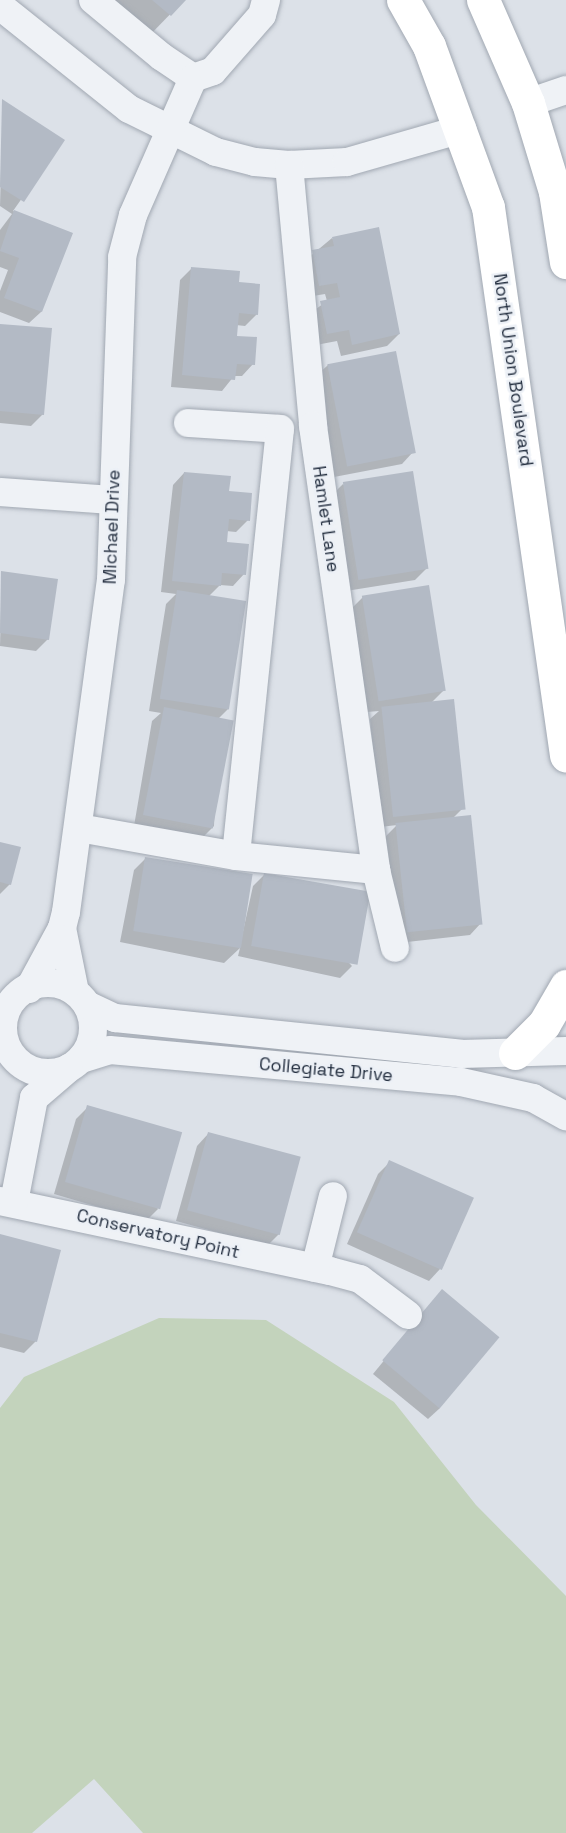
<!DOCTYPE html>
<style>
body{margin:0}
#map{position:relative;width:566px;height:1833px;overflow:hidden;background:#dce1e8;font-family:"Space Grotesk",sans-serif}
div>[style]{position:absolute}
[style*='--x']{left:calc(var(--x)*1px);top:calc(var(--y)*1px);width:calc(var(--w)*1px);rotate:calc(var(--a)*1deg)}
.green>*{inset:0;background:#c3d3bc}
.shadow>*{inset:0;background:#0003}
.building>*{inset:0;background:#b3bac5;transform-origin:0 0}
.roads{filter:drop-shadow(0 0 2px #a1a8b2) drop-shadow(0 0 2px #a1a8b2)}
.minor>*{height:28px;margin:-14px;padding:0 14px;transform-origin:14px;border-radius:14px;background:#eff2f6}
.minor>.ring{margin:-14px;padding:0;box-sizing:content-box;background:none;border:28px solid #eff2f6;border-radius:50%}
.major>*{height:33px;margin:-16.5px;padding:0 16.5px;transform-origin:16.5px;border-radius:16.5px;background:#fff}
span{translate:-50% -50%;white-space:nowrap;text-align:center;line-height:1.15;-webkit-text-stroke:5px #ecf0f6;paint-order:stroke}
.street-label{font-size:18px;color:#242f40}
</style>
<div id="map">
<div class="green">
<div style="clip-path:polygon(159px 1318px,266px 1320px,394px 1402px,476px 1505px,566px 1596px,566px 1833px,143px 1833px,94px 1779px,32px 1833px,0 1833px,0 1408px,24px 1377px)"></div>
</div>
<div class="shadow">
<div style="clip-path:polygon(101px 0,184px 0,146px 39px)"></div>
<div style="clip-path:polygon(3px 101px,63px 140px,13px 211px,71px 234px,41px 312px,29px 323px,0 312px,0 291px,8px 270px,0 267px,0 230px,12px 214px,0 206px)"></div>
<div style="clip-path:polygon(332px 238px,399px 334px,387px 346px,341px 356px,337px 341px,316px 345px,309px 314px,327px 301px,325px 294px,307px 297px,301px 264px)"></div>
<div style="clip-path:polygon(192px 268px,237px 284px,257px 314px,245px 326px,236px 325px,235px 337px,253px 364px,242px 376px,234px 376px,222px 391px,171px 387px,180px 280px)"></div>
<div style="clip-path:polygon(0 325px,43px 414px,31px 426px,0 423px)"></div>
<div style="clip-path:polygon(328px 365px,413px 452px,402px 464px,334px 477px,316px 376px)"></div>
<div style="clip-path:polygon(184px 473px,228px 492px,248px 520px,236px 532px,226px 531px,225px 543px,244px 574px,233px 586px,220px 585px,208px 597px,228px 709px,218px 719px,214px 826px,202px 838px,134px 826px,152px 721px,161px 713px,149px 711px,166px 604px,176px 594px,161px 592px,173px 485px)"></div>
<div style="clip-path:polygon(343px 484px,427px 568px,415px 580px,346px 591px,332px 495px)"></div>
<div style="clip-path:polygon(2px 572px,48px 639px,36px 651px,0 646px)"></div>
<div style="clip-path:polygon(363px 597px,444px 690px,432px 702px,463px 808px,452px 819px,481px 923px,470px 935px,398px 943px,385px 837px,397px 825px,380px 827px,370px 719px,379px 711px,367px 712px,351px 609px)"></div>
<div style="clip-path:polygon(0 844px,10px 884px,0 894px)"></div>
<div style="clip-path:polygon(146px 858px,242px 936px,253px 886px,265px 874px,352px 966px,340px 978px,238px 956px,240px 948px,224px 963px,120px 942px,134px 870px)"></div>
<div style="clip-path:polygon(88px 1107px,158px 1209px,146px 1221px,54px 1194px,76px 1119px)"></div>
<div style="clip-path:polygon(208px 1134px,279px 1234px,267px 1246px,176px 1221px,197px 1146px)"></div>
<div style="clip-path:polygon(390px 1162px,440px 1269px,429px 1281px,347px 1244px,378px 1174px)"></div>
<div style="clip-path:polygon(0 1235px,36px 1341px,24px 1353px,0 1347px)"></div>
<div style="clip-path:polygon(431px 1303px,440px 1408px,428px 1419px,373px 1374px)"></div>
</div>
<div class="building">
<div style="clip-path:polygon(152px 0,186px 0,171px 16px)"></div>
<div style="clip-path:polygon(2px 99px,65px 140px,24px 202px,0 187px)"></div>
<div style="clip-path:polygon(14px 210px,73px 233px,42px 312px,4px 298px,19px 258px,0 251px)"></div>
<div style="clip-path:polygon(379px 227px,400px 334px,352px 345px,349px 330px,327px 334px,320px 301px,340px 297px,337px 283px,319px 286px,312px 250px,334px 246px,332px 237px)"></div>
<div style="clip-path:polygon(191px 267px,240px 271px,239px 282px,260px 284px,258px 315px,239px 313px,237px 336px,257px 337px,255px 365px,237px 364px,235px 380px,182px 375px)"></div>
<div style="clip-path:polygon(0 324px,52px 328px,44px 415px,0 411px)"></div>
<div style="left:396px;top:351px;width:104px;height:70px;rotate:79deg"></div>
<div style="left:413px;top:471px;width:99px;height:71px;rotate:81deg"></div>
<div style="clip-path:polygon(184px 472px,231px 476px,229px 491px,252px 493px,250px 521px,229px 519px,227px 542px,249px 544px,246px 575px,222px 573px,221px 586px,172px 581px)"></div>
<div style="clip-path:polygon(1px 571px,58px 579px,49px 640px,0 633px)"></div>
<div style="left:429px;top:585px;width:107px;height:68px;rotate:81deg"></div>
<div style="left:177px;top:590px;width:70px;height:110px;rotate:9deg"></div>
<div style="left:454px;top:699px;width:111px;height:73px;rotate:84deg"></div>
<div style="left:164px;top:707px;width:71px;height:110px;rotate:11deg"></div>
<div style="left:471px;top:815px;width:110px;height:76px;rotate:84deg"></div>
<div style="clip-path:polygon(0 842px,21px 847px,11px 885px,0 882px)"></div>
<div style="left:145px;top:857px;width:109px;height:75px;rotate:9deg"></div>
<div style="left:264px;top:873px;width:108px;height:74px;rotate:10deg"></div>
<div style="left:87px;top:1105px;width:99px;height:80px;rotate:16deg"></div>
<div style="left:208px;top:1132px;width:96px;height:81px;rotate:15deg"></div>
<div style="left:389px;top:1160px;width:93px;height:79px;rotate:24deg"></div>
<div style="clip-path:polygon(0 1234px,61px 1250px,37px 1342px,0 1333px)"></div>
<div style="left:442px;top:1289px;width:75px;height:93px;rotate:40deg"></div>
</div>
<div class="roads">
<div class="minor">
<div style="--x:93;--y:0;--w:89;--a:39.6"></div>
<div style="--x:162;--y:57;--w:37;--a:34"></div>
<div style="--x:0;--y:6;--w:165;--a:38.6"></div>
<div style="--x:129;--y:109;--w:97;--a:26.3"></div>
<div style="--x:216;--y:152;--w:40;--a:14.4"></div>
<div style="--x:255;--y:162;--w:34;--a:5"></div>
<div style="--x:289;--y:165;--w:58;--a:-3"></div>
<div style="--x:347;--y:162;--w:120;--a:-16"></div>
<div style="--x:528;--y:103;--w:40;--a:-18.9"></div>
<div style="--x:289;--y:165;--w:262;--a:84.7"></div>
<div style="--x:313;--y:426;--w:448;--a:81.9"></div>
<div style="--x:376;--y:870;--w:80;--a:76.3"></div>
<div style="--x:188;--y:423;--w:92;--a:3.7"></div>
<div style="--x:280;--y:429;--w:429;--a:95.9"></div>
<div style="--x:0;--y:492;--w:112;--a:4.1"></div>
<div style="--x:79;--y:828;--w:159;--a:10.1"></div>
<div style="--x:236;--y:856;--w:141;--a:5.7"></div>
<div style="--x:62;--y:928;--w:65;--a:78.5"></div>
<div class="ring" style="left:3px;top:983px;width:62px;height:62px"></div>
<div style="--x:29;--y:989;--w:69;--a:-61.6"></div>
<div style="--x:62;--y:928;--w:16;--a:-76"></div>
<div style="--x:66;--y:912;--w:335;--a:-82.3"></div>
<div style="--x:111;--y:580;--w:323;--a:-88"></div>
<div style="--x:122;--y:257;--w:43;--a:-75.3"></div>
<div style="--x:133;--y:215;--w:150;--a:-66.3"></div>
<div style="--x:193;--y:78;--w:21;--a:-19"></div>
<div style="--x:213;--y:71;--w:74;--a:-48.8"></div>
<div style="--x:262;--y:15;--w:16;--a:-75"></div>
<div style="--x:87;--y:1005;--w:31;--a:25"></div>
<div style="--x:115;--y:1018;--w:348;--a:5.9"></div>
<div style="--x:461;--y:1054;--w:105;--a:-1.6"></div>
<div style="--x:81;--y:1059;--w:30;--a:-17"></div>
<div style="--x:110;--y:1050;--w:352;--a:5.2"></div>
<div style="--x:461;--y:1082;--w:74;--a:12.5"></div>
<div style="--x:533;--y:1098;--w:38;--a:29"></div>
<div style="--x:0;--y:1201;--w:337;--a:12"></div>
<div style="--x:330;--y:1271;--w:31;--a:15"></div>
<div style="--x:360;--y:1279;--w:60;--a:36.9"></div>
<div style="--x:14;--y:1202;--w:106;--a:-79.1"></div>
<div style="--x:34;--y:1098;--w:46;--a:-40.6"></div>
<div style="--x:315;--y:1268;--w:74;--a:-76"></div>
</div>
<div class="major">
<div style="--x:403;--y:0;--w:53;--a:60.5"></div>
<div style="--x:429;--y:46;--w:171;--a:69.9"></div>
<div style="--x:488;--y:207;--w:554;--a:81.9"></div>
<div style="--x:483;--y:0;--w:112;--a:66.4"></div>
<div style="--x:528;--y:103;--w:93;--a:73.1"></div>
<div style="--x:555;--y:192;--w:71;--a:81.1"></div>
<div style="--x:515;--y:1053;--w:41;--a:-45"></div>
<div style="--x:544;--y:1024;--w:44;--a:-59.9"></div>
</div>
</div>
<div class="street-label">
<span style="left:513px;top:370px;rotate:82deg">North Union Boulevard</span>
<span style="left:326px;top:519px;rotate:82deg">Hamlet Lane</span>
<span style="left:112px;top:527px;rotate:-88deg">Michael Drive</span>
<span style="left:326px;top:1070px;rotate:5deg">Collegiate Drive</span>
<span style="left:158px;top:1234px;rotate:13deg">Conservatory Point</span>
</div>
</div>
